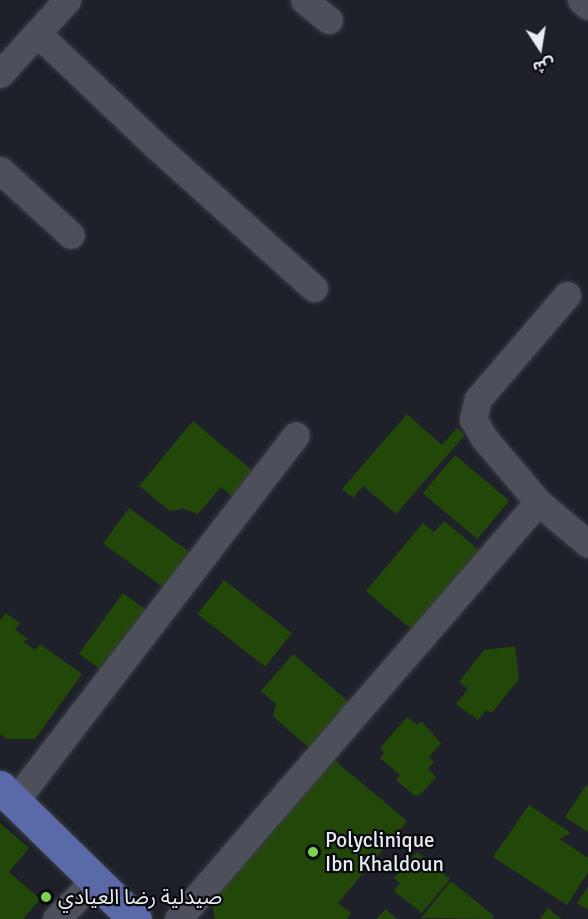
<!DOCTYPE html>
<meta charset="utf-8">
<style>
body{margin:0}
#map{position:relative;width:588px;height:919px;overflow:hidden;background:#1e212a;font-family:Signika,"Noto Sans Arabic",sans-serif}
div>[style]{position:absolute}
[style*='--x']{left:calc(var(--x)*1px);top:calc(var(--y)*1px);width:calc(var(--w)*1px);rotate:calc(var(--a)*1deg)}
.building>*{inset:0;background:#224809;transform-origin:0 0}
.roads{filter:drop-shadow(0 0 2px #3a3c43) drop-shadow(0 0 2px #3a3c43)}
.minor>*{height:27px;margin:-13.5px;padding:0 13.5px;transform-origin:13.5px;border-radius:13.5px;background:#4d505a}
.major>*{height:33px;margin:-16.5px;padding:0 16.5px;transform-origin:16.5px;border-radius:16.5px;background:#5a6aa9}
.dots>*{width:16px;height:16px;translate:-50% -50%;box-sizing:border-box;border:3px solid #090a0e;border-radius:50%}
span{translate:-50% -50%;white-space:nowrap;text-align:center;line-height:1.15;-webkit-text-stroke:4.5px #090a0e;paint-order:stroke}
.poi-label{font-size:21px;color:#e9ebf2}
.left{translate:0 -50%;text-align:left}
.north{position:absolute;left:510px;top:18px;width:60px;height:60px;-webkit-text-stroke:4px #090a0e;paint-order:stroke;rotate:168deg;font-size:16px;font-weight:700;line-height:24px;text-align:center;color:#e9ebf2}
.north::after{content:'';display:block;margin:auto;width:21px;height:27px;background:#e9ebf2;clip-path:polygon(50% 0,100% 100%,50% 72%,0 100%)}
</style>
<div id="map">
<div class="building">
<div style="clip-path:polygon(407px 414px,442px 445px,457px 428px,465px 435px,396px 514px,363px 486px,353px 498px,342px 489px)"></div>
<div style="clip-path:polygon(193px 421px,259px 476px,238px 502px,221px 487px,198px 514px,184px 509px,170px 511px,139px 486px)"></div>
<div style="left:455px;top:455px;width:71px;height:50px;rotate:40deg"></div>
<div style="left:129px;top:508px;width:78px;height:44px;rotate:36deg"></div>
<div style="clip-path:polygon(444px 521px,484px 554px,417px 634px,366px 591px,423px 523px,434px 532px)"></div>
<div style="left:224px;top:580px;width:86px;height:43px;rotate:38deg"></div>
<div style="left:123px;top:593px;width:36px;height:75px;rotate:36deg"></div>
<div style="clip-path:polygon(6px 613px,20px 623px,15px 630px,28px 639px,23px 642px,35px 650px,40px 644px,82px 674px,35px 739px,7px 739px,0 734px,0 621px)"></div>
<div style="clip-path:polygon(515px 646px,519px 679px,492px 713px,486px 710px,478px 720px,456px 704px,468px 689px,459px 682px,484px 650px)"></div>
<div style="clip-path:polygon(293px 654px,351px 704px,310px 749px,273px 716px,276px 704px,261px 691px)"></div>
<div style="clip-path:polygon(407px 717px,417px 725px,421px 721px,441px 743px,429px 757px,434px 762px,428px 769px,436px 777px,421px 794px,415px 796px,396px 780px,400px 775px,380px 758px,385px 752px,380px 748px)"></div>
<div style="clip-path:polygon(327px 754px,407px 821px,338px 903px,351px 913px,347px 919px,215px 919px,211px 899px,219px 898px,217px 892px)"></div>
<div style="clip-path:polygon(586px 785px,588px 787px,588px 832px,565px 817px)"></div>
<div style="clip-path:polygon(529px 805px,571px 833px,560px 839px,588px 858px,588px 872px,567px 905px,493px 857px)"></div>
<div style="clip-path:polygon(0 823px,29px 848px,9px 872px,40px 899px,23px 919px,0 919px)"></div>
<div style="clip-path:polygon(417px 852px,450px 879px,422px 913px,394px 891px,400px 883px,394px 878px)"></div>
<div style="clip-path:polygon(451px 881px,494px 916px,492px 919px,421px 918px)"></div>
<div style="clip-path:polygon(588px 886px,588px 910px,577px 903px)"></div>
<div style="clip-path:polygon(548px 908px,561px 919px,540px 919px)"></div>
<div style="clip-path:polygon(386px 909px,397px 919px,376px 919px)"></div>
</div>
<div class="roads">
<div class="minor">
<div style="--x:304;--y:0;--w:32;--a:39"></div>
<div style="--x:581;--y:0;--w:9;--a:41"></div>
<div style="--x:37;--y:33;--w:163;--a:43.5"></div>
<div style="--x:155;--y:145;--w:214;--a:42"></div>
<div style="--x:0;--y:74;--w:100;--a:-47.8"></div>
<div style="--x:0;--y:170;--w:96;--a:42.5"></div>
<div style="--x:567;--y:295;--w:137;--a:130.6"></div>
<div style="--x:478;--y:399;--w:21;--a:104"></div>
<div style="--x:473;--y:419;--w:22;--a:60"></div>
<div style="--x:484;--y:438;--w:84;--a:49.8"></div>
<div style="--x:538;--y:502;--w:65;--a:40"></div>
<div style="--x:15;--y:801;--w:461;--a:-52.5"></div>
<div style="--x:56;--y:919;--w:57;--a:-45"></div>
<div style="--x:178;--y:919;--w:551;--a:-49.2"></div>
</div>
<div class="major">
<div style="--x:0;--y:787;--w:189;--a:44.4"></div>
</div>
</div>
<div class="dots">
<div style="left:313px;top:852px;background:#7ed053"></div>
<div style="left:46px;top:897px;background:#7ed053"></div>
</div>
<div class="poi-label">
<span class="left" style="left:325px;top:852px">Polyclinique<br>Ibn Khaldoun</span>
<span class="left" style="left:58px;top:897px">صيدلية رضا العيادي</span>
</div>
<div class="north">ش</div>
</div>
